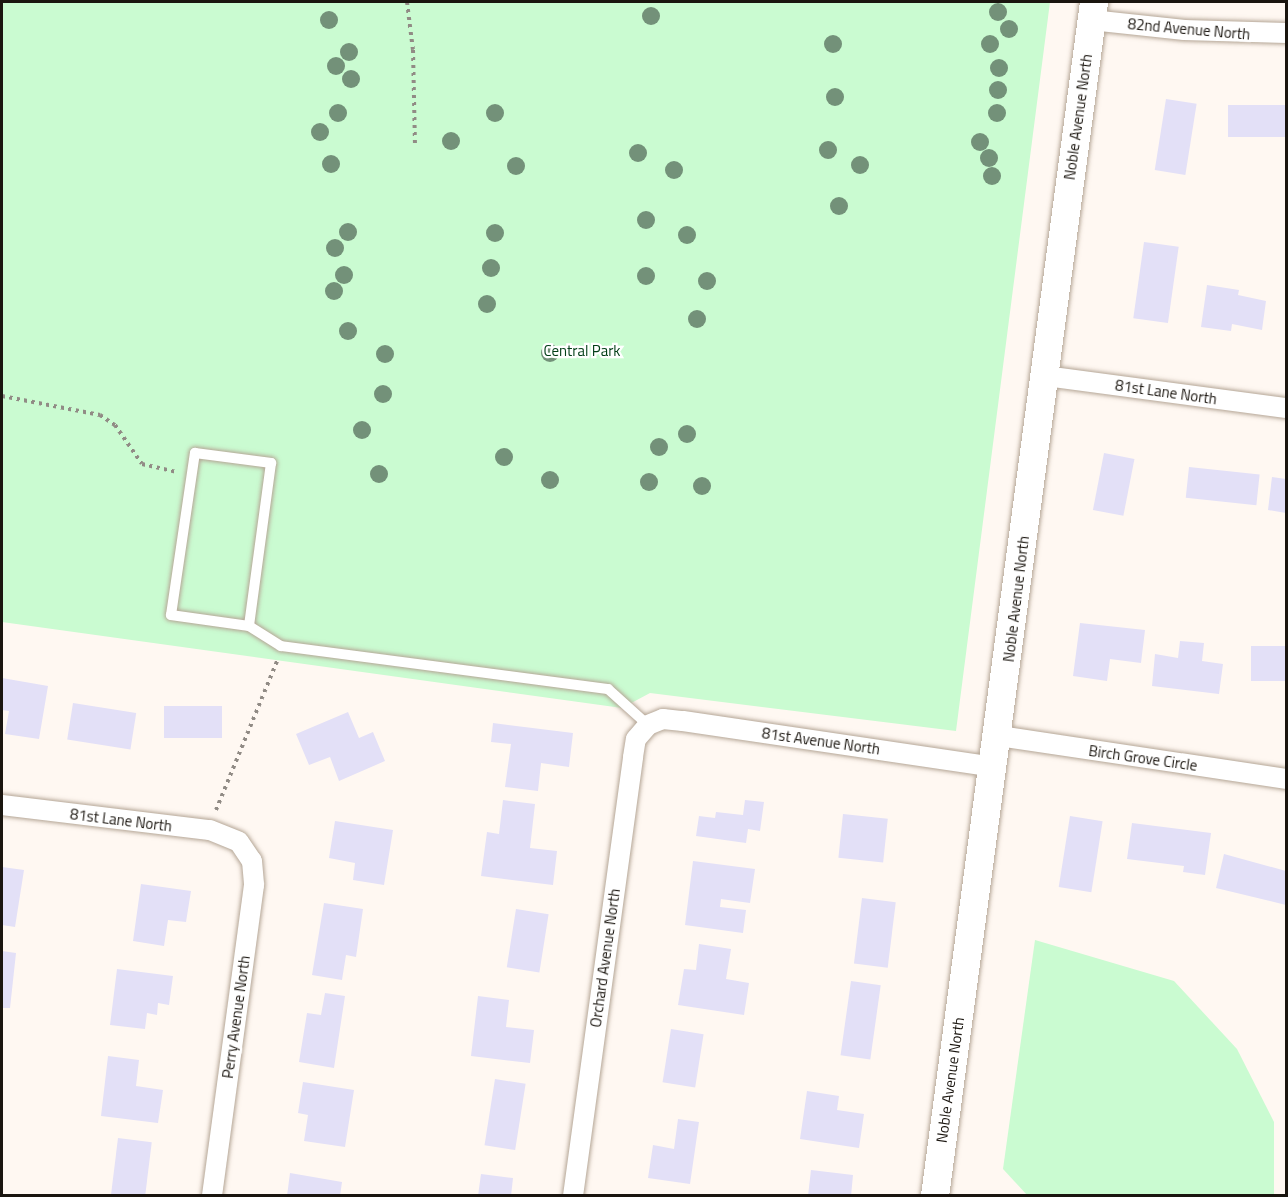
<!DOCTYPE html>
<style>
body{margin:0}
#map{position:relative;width:1288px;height:1197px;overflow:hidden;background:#fff8f2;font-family:"Titillium Web",sans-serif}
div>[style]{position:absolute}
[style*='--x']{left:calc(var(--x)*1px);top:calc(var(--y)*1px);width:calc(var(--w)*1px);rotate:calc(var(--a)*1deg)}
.green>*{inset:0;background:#cafbd1}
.building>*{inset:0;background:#e3e0f7;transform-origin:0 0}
.path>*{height:4px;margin-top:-2px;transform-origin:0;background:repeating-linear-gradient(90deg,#918b85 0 3px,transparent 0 7.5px)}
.roads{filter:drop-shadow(0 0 2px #b5a696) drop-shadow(0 0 2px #b5a696)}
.lane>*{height:10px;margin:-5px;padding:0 5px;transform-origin:5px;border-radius:5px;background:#fff}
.street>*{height:20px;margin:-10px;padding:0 10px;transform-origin:10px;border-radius:10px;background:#fff}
.secondary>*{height:28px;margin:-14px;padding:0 14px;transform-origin:14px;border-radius:14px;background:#fff}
.trees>*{width:18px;height:18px;margin:-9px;border-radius:50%;background:#739179}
span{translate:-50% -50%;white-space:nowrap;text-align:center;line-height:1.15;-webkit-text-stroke:4.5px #fff;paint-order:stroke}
.street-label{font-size:15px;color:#1a150f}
.park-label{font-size:15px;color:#013d16}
.frame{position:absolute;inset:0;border:3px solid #1a150f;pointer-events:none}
</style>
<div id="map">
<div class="green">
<div style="clip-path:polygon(2px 2px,1050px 2px,956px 731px,650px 693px,622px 708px,2px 622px)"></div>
<div style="clip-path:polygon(1035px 940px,1174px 981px,1237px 1049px,1274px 1122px,1274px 1195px,1027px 1195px,1003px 1169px)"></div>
</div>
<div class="building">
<div style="left:1166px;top:99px;width:31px;height:72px;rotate:9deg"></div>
<div style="left:1286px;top:105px;width:32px;height:58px;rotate:90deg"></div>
<div style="left:1144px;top:242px;width:35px;height:77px;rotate:8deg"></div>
<div style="clip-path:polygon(1207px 285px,1239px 290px,1238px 295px,1266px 301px,1262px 330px,1232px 324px,1231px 331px,1201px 327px)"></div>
<div style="left:1104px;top:453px;width:31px;height:58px;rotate:11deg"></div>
<div style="left:1189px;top:467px;width:71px;height:31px;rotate:6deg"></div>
<div style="clip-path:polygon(1272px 477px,1286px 479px,1286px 513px,1268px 510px)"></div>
<div style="clip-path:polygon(1080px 623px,1145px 630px,1141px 663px,1110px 659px,1107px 681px,1073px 676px)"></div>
<div style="clip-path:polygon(1180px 641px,1204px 643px,1202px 661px,1223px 664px,1219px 694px,1152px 686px,1155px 654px,1178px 658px)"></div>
<div style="left:1286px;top:646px;width:35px;height:35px;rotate:90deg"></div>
<div style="clip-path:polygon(2px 678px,48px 686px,39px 739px,5px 734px,9px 711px,2px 710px)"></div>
<div style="left:73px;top:703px;width:64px;height:37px;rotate:9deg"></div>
<div style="left:222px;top:706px;width:32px;height:58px;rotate:90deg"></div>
<div style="clip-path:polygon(348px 712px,359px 738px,373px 732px,385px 761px,339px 781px,330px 757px,309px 765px,296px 734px)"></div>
<div style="clip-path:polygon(493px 723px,573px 733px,569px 767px,541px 763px,538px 791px,505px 787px,511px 744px,491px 742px)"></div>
<div style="clip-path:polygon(503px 800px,535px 804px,530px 848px,557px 851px,553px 885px,481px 876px,487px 832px,499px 834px)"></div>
<div style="clip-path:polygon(745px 800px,764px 802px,760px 831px,748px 829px,746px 843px,696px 836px,699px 816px,715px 818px,716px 812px,743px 815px)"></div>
<div style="left:843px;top:814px;width:45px;height:44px;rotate:6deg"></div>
<div style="left:1070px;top:816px;width:33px;height:72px;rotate:9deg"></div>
<div style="clip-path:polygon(335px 821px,393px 830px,384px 885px,353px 880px,355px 863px,329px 858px)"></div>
<div style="clip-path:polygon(1132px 823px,1211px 833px,1205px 875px,1183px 872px,1184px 866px,1127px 859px)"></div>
<div style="clip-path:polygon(1224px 854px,1286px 871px,1286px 905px,1216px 888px)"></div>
<div style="clip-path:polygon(693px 861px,755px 869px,750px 903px,721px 899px,720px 907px,746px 910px,743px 933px,685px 925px)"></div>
<div style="clip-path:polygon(2px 867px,24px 870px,15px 927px,2px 925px)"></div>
<div style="clip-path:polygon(141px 884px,191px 891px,186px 922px,168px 920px,164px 946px,133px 941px)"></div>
<div style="left:862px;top:898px;width:34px;height:66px;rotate:7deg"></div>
<div style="clip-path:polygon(324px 903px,363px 909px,356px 957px,346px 955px,342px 980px,312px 975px)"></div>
<div style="left:516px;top:909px;width:33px;height:59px;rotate:9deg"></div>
<div style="clip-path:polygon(699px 944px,731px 949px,726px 979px,749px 983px,744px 1015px,678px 1005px,684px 969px,696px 970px)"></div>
<div style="clip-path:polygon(2px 951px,16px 953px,10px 1008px,2px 1008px)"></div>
<div style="clip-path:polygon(117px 969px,173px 976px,169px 1005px,158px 1003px,157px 1015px,147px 1013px,145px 1029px,110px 1025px)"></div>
<div style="left:851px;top:981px;width:30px;height:75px;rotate:8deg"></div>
<div style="clip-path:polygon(325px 993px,345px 996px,334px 1068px,299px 1062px,307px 1013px,321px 1015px)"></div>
<div style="clip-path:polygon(478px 996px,509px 1000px,506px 1027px,534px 1030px,530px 1063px,471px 1056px)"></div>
<div style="left:671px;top:1029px;width:33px;height:54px;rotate:9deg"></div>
<div style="clip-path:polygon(108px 1056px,139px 1060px,136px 1086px,163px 1090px,158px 1123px,101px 1116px)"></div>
<div style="left:495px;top:1079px;width:31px;height:67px;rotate:9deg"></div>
<div style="clip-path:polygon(303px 1082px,354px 1090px,345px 1147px,304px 1141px,308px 1115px,298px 1113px)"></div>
<div style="clip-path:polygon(807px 1091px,839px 1096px,837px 1110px,864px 1114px,859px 1148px,800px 1139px)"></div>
<div style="clip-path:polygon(678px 1119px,699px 1122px,690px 1184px,648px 1178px,653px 1145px,674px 1149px)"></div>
<div style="left:118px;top:1138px;width:34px;height:58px;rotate:7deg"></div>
<div style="clip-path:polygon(811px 1170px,853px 1175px,851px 1196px,808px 1196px)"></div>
<div style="clip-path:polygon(290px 1173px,342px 1182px,340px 1196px,287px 1196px)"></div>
<div style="clip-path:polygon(481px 1174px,513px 1178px,511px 1196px,478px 1196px)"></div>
</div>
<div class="path">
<div style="--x:407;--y:2;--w:48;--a:82.9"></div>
<div style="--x:413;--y:50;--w:97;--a:88.8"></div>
<div style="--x:2;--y:396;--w:100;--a:11"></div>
<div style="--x:100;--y:415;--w:18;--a:34"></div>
<div style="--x:115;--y:425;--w:47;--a:55.3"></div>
<div style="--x:142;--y:464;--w:35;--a:13"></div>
<div style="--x:216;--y:810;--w:161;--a:-67.7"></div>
</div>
<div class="roads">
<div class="lane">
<div style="--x:249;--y:626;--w:79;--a:-172"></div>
<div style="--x:171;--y:615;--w:164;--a:-81.6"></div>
<div style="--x:195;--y:453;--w:77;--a:7.5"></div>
<div style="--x:271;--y:463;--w:164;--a:97.7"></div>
<div style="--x:249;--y:626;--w:38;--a:32"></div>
<div style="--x:281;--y:646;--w:330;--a:7.5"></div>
<div style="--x:608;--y:689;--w:54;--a:42"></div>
</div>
<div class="street">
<div style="--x:1091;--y:20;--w:94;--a:6.1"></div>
<div style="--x:1184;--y:30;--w:102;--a:1.7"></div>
<div style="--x:1045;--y:376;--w:243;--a:7.6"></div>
<div style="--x:999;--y:736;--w:290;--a:8.5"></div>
<div style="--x:2;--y:805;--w:209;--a:6.9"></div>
<div style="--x:210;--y:830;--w:31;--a:22"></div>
<div style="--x:239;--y:842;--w:23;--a:56"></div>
<div style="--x:252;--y:861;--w:24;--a:85"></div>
<div style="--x:254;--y:885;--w:314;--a:97.7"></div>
<div style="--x:573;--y:1196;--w:443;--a:-82.2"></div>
<div style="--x:633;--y:757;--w:18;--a:-81"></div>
<div style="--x:636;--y:739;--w:18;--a:-49"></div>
<div style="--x:648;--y:725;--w:16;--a:-22"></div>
<div style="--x:663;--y:719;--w:20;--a:6"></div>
<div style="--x:683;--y:721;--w:314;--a:8.4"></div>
</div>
<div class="secondary">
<div style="--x:935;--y:1196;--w:1205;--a:-82.41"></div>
</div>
</div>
<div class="trees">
<div style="left:998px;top:12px"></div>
<div style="left:651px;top:16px"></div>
<div style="left:329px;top:20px"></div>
<div style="left:1009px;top:29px"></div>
<div style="left:833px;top:44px"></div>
<div style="left:990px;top:44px"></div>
<div style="left:349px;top:52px"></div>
<div style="left:336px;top:66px"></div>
<div style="left:999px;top:68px"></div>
<div style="left:351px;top:79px"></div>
<div style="left:998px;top:90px"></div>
<div style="left:835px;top:97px"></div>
<div style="left:338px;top:113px"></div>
<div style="left:495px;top:113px"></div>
<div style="left:997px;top:113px"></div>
<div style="left:320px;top:132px"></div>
<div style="left:451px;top:141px"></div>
<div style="left:980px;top:142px"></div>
<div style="left:828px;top:150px"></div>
<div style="left:638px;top:153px"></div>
<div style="left:989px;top:158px"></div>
<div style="left:331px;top:164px"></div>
<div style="left:860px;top:165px"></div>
<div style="left:516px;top:166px"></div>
<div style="left:674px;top:170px"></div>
<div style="left:992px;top:176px"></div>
<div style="left:839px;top:206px"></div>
<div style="left:646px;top:220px"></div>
<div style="left:348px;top:232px"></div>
<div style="left:495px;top:233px"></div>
<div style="left:687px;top:235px"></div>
<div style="left:335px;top:248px"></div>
<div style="left:491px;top:268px"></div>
<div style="left:344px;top:275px"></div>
<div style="left:646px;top:276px"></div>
<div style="left:707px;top:281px"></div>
<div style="left:334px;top:291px"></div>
<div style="left:487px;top:304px"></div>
<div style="left:697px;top:319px"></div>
<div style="left:348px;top:331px"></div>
<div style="left:550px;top:353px"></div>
<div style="left:385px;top:354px"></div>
<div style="left:383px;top:394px"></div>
<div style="left:362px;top:430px"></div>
<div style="left:687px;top:434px"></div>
<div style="left:659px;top:447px"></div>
<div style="left:504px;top:457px"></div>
<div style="left:379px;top:474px"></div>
<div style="left:550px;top:480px"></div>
<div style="left:649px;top:482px"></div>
<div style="left:702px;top:486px"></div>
</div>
<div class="street-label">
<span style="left:1189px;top:29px;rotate:5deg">82nd Avenue North</span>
<span style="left:1078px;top:117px;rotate:-82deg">Noble Avenue North</span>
<span style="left:1166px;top:392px;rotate:8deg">81st Lane North</span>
<span style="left:1016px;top:599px;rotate:-83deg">Noble Avenue North</span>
<span style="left:821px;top:741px;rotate:8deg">81st Avenue North</span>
<span style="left:1143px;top:758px;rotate:8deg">Birch Grove Circle</span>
<span style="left:121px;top:820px;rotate:7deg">81st Lane North</span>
<span style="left:605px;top:958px;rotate:-82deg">Orchard Avenue North</span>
<span style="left:236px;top:1017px;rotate:-82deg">Perry Avenue North</span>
<span style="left:950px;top:1080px;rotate:-82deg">Noble Avenue North</span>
</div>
<div class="park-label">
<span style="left:582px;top:351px">Central Park</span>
</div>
<div class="frame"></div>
</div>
